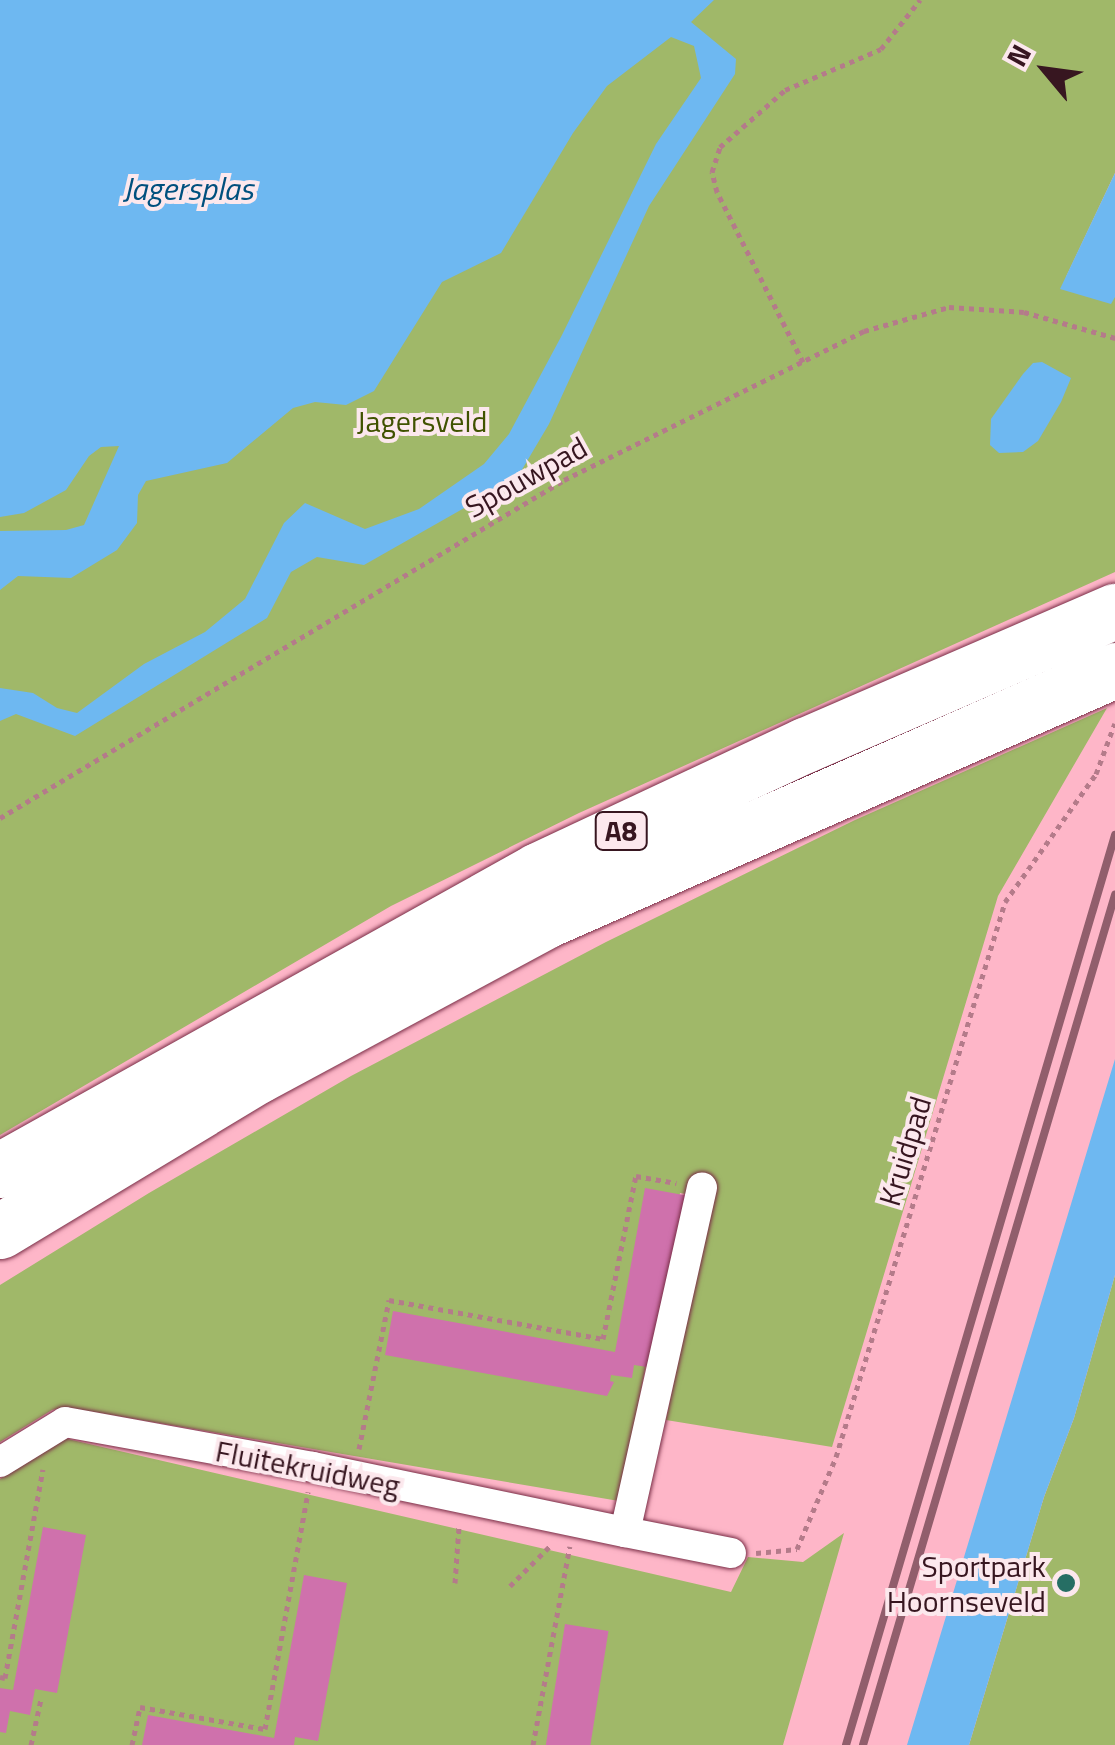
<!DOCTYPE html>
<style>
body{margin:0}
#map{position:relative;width:1115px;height:1745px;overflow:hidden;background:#feb6c8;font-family:"Titillium Web",sans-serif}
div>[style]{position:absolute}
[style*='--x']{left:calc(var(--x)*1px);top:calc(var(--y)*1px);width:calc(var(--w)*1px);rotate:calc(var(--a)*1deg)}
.green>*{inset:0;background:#a0b869}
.water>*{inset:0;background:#6eb8f1}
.building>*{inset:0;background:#cf71ac;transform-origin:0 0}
.path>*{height:5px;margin-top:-2.5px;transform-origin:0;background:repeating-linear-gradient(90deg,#b47b8a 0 5px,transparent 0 10px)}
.roads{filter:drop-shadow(0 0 2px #792d46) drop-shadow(0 0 2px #792d46)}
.minor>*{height:30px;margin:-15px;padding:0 15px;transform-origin:15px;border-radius:15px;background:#fff}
.motorway>*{height:55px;margin:-27.5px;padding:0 27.5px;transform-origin:27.5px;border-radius:27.5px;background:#fff}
.rail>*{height:8px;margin:-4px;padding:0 4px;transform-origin:4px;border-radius:4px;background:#915e6c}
.dots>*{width:28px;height:28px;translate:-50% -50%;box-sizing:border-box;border:5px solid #fce8ed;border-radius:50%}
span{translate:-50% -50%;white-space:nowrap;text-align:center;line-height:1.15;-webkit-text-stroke:8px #fce8ed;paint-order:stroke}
.shield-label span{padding:2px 8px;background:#fce8ed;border:2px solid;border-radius:8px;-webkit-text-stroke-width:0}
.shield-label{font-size:28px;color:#371620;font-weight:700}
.park-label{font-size:30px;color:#405200}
.street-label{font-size:30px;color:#371620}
.poi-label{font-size:30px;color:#371620}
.right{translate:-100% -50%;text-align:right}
.water-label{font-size:32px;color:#00507e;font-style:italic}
.north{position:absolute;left:995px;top:20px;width:100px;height:100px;-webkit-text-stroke:8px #fce8ed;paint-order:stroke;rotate:299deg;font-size:28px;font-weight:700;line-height:40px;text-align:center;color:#371620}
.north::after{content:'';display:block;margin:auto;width:35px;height:45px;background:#371620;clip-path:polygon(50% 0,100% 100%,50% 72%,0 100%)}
</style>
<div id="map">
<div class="green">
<div style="clip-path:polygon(0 0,1115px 0,1115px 173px,1066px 277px,1115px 284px,1115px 572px,579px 813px,391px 906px,0 1135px)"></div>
<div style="clip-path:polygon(1107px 708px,998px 896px,832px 1447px,666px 1420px,712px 1198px,680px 1193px,619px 1501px,65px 1407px,52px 1410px,0 1442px,0 1285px,149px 1193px,351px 1076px,606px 942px,855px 820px)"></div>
<div style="clip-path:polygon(1115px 1275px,1115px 1745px,969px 1745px,1044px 1497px,1074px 1418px)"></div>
<div style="clip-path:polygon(59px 1437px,731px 1592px,748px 1557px,803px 1562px,844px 1533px,783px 1745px,0 1745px,0 1479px)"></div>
</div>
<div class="water">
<div style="clip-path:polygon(0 0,714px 0,691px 22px,736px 59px,735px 74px,649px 206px,549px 424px,517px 478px,364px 565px,317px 557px,291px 572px,267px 618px,75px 736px,16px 714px,0 721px,0 688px,33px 693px,57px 708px,77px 713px,144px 664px,205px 632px,245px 599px,284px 523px,305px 503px,365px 529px,419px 509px,484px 464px,509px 434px,562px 335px,656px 144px,701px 78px,694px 46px,671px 37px,607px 86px,573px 133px,501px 253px,442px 282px,374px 391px,346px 405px,315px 402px,293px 408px,227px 463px,146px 481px,138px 495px,137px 523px,117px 550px,71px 578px,18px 576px,0 590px,0 531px,66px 530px,84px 525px,119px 446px,101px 447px,89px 456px,66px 490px,24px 513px,0 517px)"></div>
<div style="clip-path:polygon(1115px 173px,1115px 297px,1111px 304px,1060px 289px)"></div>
<div style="clip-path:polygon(1042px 362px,1071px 378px,1061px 402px,1038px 441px,1023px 452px,999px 453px,990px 445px,991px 419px,1023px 374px,1033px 363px)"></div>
<div style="clip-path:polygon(1115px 1059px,1115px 1275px,1074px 1418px,1044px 1497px,969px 1745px,907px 1745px)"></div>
</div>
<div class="building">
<div style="clip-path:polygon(645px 1188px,689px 1196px,647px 1367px,634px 1365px,632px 1378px,611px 1375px,610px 1381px,614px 1382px,607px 1396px,385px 1355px,393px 1311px,615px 1352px)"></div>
<div style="clip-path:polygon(43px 1527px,86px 1535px,57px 1693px,35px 1689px,30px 1715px,10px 1711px,6px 1733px,0 1732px,0 1688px,13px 1690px)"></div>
<div style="clip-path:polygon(304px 1575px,347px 1583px,318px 1741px,295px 1737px,294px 1745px,142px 1745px,148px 1715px,274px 1738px)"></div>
<div style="left:565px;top:1624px;width:44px;height:123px;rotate:9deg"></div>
</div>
<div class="path">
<div style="--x:803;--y:362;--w:191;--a:-116.8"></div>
<div style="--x:717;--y:192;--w:21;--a:-104"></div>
<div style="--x:712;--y:172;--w:26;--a:-72"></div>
<div style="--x:720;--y:147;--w:86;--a:-41.2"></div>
<div style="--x:785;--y:90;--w:104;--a:-23.1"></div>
<div style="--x:881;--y:49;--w:63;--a:-51.5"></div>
<div style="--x:0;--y:818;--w:658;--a:-30.93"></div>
<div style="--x:564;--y:480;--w:335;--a:-26.4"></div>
<div style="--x:864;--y:331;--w:88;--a:-15.8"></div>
<div style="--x:949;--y:307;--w:75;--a:3.8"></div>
<div style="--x:1024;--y:312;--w:95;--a:15.9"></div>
<div style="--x:359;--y:1449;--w:152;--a:-78.6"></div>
<div style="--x:389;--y:1300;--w:218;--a:10.3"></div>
<div style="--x:603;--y:1339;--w:166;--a:-78.6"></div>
<div style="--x:636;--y:1176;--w:41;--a:9.9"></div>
<div style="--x:756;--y:1553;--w:41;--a:-5.6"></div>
<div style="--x:797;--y:1549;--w:100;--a:-67"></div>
<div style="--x:836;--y:1457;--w:580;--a:-73.06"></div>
<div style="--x:1005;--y:902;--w:157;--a:-54.6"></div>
<div style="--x:1096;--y:774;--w:54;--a:-69.6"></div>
<div style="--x:455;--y:1583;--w:57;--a:-86"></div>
<div style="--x:510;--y:1586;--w:58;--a:-45"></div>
<div style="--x:0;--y:1677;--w:5;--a:11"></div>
<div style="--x:5;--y:1678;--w:212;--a:-79.7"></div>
<div style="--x:31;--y:1745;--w:47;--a:-77.7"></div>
<div style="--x:132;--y:1745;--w:39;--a:-78"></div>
<div style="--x:140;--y:1707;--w:127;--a:10"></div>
<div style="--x:265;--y:1729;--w:241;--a:-79.7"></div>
<div style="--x:533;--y:1745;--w:202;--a:-79.5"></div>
</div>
<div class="roads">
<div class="minor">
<div style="--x:0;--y:1462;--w:76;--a:-31.6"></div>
<div style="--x:65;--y:1422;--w:252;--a:10.3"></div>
<div style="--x:313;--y:1467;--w:319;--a:11.8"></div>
<div style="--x:625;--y:1532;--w:353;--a:-77.4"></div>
<div style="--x:625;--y:1532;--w:108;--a:11.2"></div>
</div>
<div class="motorway">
<div style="--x:0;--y:1170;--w:616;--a:-29.14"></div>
<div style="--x:538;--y:870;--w:295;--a:-25.1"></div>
<div style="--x:805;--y:745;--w:338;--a:-23.4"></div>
<div style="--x:0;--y:1231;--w:302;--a:-31.1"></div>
<div style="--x:259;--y:1075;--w:327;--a:-28.3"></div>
<div style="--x:547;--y:920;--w:621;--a:-23.76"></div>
</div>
</div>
<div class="rail">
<div style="--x:846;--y:1745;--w:949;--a:-73.53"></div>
<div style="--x:863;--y:1745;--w:887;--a:-73.49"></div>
</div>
<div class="dots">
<div style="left:1066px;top:1583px;background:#266e64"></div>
</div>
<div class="shield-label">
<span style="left:621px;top:831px">A8</span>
</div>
<div class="park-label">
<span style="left:422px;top:421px">Jagersveld</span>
</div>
<div class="street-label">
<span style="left:526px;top:477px;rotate:-29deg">Spouwpad</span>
<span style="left:905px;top:1151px;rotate:-73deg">Kruidpad</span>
<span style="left:308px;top:1468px;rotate:11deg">Fluitekruidweg</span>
</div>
<div class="poi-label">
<span class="right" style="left:1046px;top:1583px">Sportpark<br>Hoornseveld</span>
</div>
<div class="water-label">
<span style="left:188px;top:188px">Jagersplas</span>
</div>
<div class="north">N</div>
</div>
